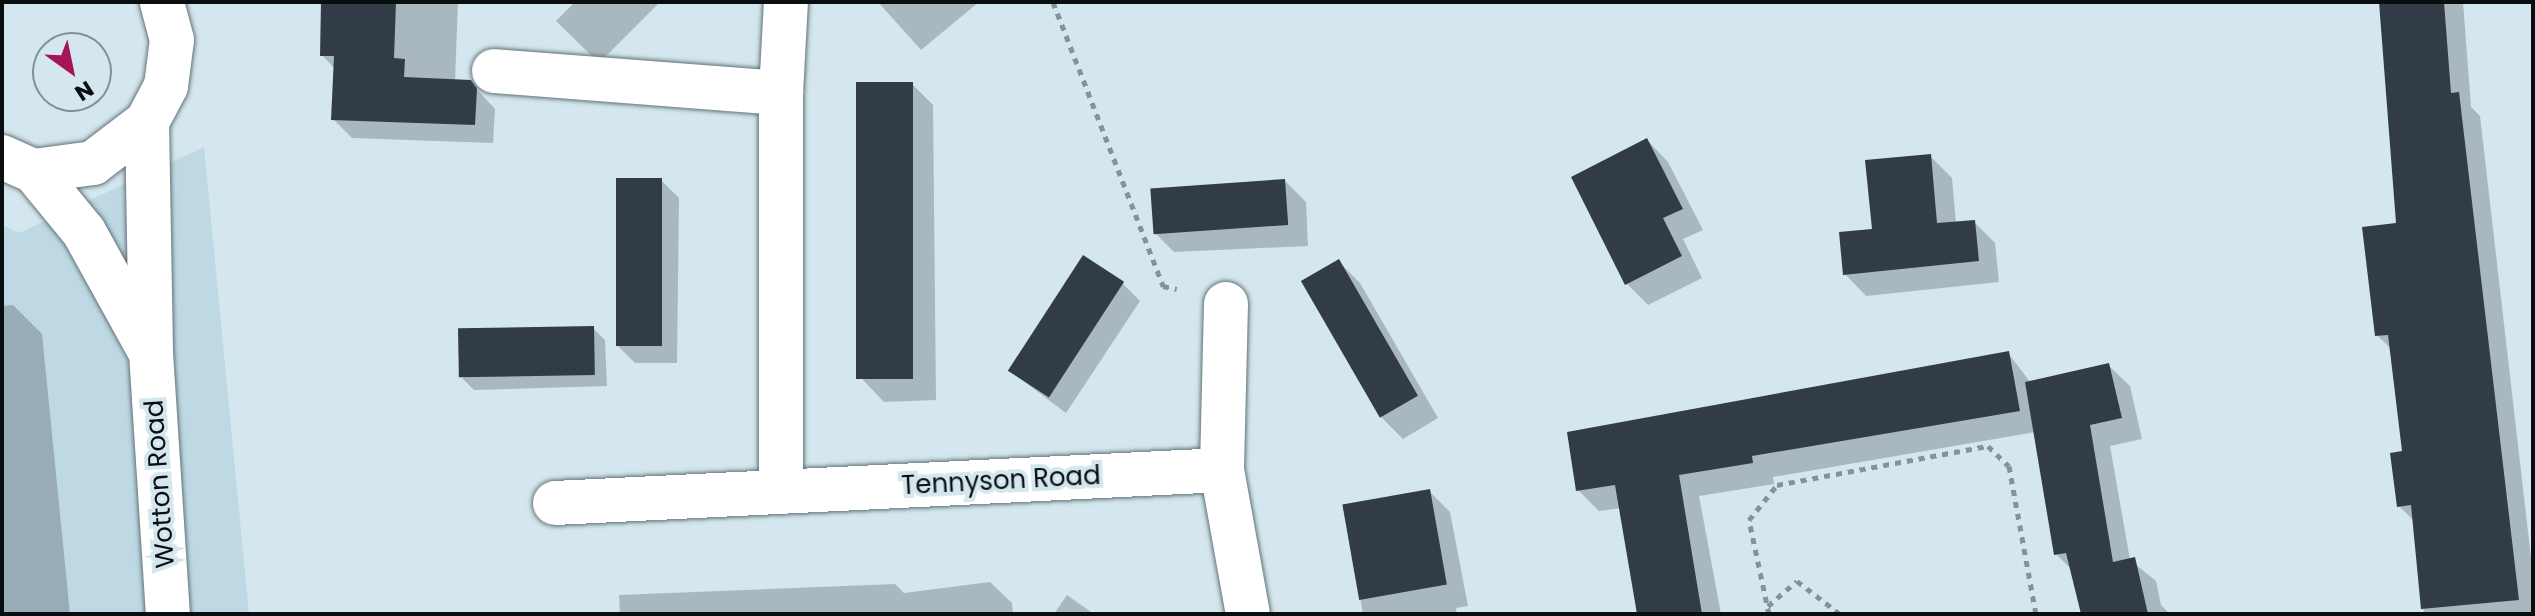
<!DOCTYPE html>
<style>
body{margin:0}
#map{position:relative;width:2535px;height:616px;overflow:hidden;background:#d4e6ee;font-family:Poppins,sans-serif}
div>[style]{position:absolute}
[style*='--x']{left:calc(var(--x)*1px);top:calc(var(--y)*1px);width:calc(var(--w)*1px);rotate:calc(var(--a)*1deg)}
.built>*{inset:0;background:#bed9e3}
.shadow>*{inset:0;background:#0003}
.building>*{inset:0;background:#323c46;transform-origin:0 0}
.path>*{height:5px;margin-top:-2.5px;transform-origin:0;background:repeating-linear-gradient(90deg,#859398 0 6px,transparent 0 12px)}
.roads{filter:drop-shadow(0 0 2px #627379) drop-shadow(0 0 2px #627379)}
.street>*{height:44px;margin:-22px;padding:0 22px;transform-origin:22px;border-radius:22px;background:#fff}
.secondary>*{height:44px;margin:-22px;padding:0 22px;transform-origin:22px;border-radius:22px;background:#fff}
span{translate:-50% -50%;white-space:nowrap;text-align:center;line-height:1.15;-webkit-text-stroke:8px #d4e6ee;paint-order:stroke}
.street-label{font-size:26px;color:#090f11}
.frame{position:absolute;inset:0;border:4px solid #090f11;pointer-events:none}
.north{position:absolute;left:32px;top:32px;width:80px;height:80px;box-sizing:border-box;background:#d4e6ee;border:2px solid #839096;border-radius:50%;rotate:147deg;font-size:22px;font-weight:700;line-height:32px;text-align:center;color:#090f11}
.north::after{content:'';display:block;margin:auto;width:28px;height:36px;background:#a41456;clip-path:polygon(50% 0,100% 100%,50% 72%,0 100%)}
</style>
<div id="map">
<div class="built">
<div style="clip-path:polygon(204px 147px,249px 614px,2px 614px,2px 225px,19px 233px)"></div>
</div>
<div class="shadow">
<div style="clip-path:polygon(323px 2px,458px 2px,455px 81px,470px 82px,495px 109px,493px 143px,352px 138px,333px 119px,335px 69px,322px 55px)"></div>
<div style="clip-path:polygon(575px 2px,660px 2px,599px 63px,556px 21px)"></div>
<div style="clip-path:polygon(878px 2px,979px 2px,921px 50px)"></div>
<div style="clip-path:polygon(2381px 2px,2463px 2px,2471px 107px,2480px 116px,2533px 575px,2533px 614px,2424px 614px,2415px 522px,2399px 506px,2404px 453px,2392px 350px,2377px 335px,2398px 225px)"></div>
<div style="clip-path:polygon(912px 84px,933px 105px,936px 400px,884px 402px,863px 380px)"></div>
<div style="clip-path:polygon(1647px 140px,1668px 162px,1703px 230px,1683px 239px,1702px 278px,1648px 305px,1627px 284px)"></div>
<div style="clip-path:polygon(1930px 156px,1952px 178px,1956px 224px,1974px 222px,1995px 243px,1999px 282px,1866px 296px,1845px 274px)"></div>
<div style="clip-path:polygon(661px 180px,679px 198px,677px 363px,635px 363px,617px 345px)"></div>
<div style="clip-path:polygon(1285px 181px,1306px 202px,1308px 246px,1174px 252px,1153px 231px)"></div>
<div style="clip-path:polygon(1338px 261px,1360px 283px,1438px 418px,1403px 439px,1382px 418px)"></div>
<div style="clip-path:polygon(1122px 283px,1140px 301px,1066px 413px,1010px 371px)"></div>
<div style="clip-path:polygon(13px 305px,42px 334px,70px 614px,2px 614px,2px 306px)"></div>
<div style="clip-path:polygon(593px 328px,605px 340px,607px 386px,474px 390px,462px 378px)"></div>
<div style="clip-path:polygon(2008px 353px,2031px 383px,2108px 365px,2130px 386px,2142px 439px,2110px 446px,2130px 560px,2156px 581px,2161px 605px,2170px 614px,2083px 614px,2073px 571px,2056px 554px,2035px 432px,1773px 477px,1774px 484px,1699px 496px,1721px 614px,1641px 614px,1622px 508px,1599px 511px,1578px 490px)"></div>
<div style="clip-path:polygon(1429px 491px,1450px 512px,1468px 606px,1456px 608px,1457px 614px,1363px 614px,1345px 507px)"></div>
<div style="clip-path:polygon(990px 582px,1012px 603px,1013px 614px,620px 614px,619px 595px,895px 584px,904px 593px)"></div>
<div style="clip-path:polygon(1067px 595px,1094px 614px,1054px 614px)"></div>
</div>
<div class="building">
<div style="clip-path:polygon(321px 2px,396px 2px,394px 58px,405px 59px,404px 77px,471px 80px,477px 88px,475px 125px,331px 120px,334px 56px,320px 56px)"></div>
<div style="clip-path:polygon(2379px 2px,2444px 2px,2451px 93px,2459px 92px,2519px 600px,2421px 609px,2411px 505px,2397px 507px,2390px 453px,2402px 451px,2388px 335px,2375px 336px,2362px 227px,2396px 223px)"></div>
<div style="left:913px;top:82px;width:297px;height:57px;rotate:90deg"></div>
<div style="clip-path:polygon(1647px 138px,1683px 209px,1663px 218px,1682px 256px,1625px 285px,1571px 177px)"></div>
<div style="clip-path:polygon(1931px 154px,1937px 223px,1975px 220px,1979px 261px,1843px 275px,1839px 232px,1872px 229px,1865px 160px)"></div>
<div style="left:616px;top:178px;width:46px;height:168px"></div>
<div style="left:1285px;top:179px;width:46px;height:135px;rotate:86deg"></div>
<div style="left:1083px;top:255px;width:49px;height:138px;rotate:33deg"></div>
<div style="left:1339px;top:259px;width:158px;height:44px;rotate:60deg"></div>
<div style="left:594px;top:326px;width:49px;height:136px;rotate:89deg"></div>
<div style="clip-path:polygon(2009px 351px,2020px 411px,1752px 456px,1753px 463px,1679px 475px,1702px 614px,1637px 614px,1615px 485px,1576px 491px,1567px 432px)"></div>
<div style="clip-path:polygon(2109px 363px,2122px 418px,2090px 425px,2113px 562px,2135px 557px,2148px 614px,2081px 614px,2066px 553px,2054px 555px,2025px 382px)"></div>
<div style="left:1430px;top:489px;width:97px;height:89px;rotate:80deg"></div>
</div>
<div class="path">
<div style="--x:1053;--y:2;--w:305;--a:68.8"></div>
<div style="--x:1163;--y:286;--w:14;--a:12"></div>
<div style="--x:1768;--y:606;--w:38;--a:-41"></div>
<div style="--x:1797;--y:581;--w:54;--a:37.5"></div>
<div style="--x:1769;--y:614;--w:96;--a:-102"></div>
<div style="--x:1749;--y:520;--w:45;--a:-51.3"></div>
<div style="--x:1777;--y:485;--w:215;--a:-10.5"></div>
<div style="--x:1988;--y:446;--w:29;--a:44"></div>
<div style="--x:2009;--y:466;--w:150;--a:79.7"></div>
</div>
<div class="roads">
<div class="street">
<div style="--x:494;--y:71;--w:288;--a:4.4"></div>
<div style="--x:147;--y:122;--w:231;--a:89"></div>
<div style="--x:151;--y:353;--w:262;--a:86.3"></div>
<div style="--x:34;--y:171;--w:79;--a:50.7"></div>
<div style="--x:84;--y:232;--w:132;--a:61.1"></div>
<div style="--x:1226;--y:304;--w:166;--a:91.4"></div>
<div style="--x:1222;--y:470;--w:146;--a:79.8"></div>
<div style="--x:781;--y:492;--w:399;--a:-90"></div>
<div style="--x:781;--y:93;--w:91;--a:-86.9"></div>
<div style="--x:555;--y:503;--w:668;--a:-2.83"></div>
</div>
<div class="secondary">
<div style="--x:2;--y:157;--w:35;--a:24"></div>
<div style="--x:34;--y:171;--w:60;--a:-7.7"></div>
<div style="--x:93;--y:163;--w:68;--a:-37.2"></div>
<div style="--x:147;--y:122;--w:41;--a:-62.2"></div>
<div style="--x:166;--y:86;--w:46;--a:-82.6"></div>
<div style="--x:172;--y:40;--w:39;--a:-105"></div>
</div>
</div>
<div class="street-label">
<span style="left:1001px;top:481px;rotate:-3deg">Tennyson Road</span>
<span style="left:160px;top:484px;rotate:-94deg">Wotton Road</span>
</div>
<div class="frame"></div>
<div class="north">N</div>
</div>
